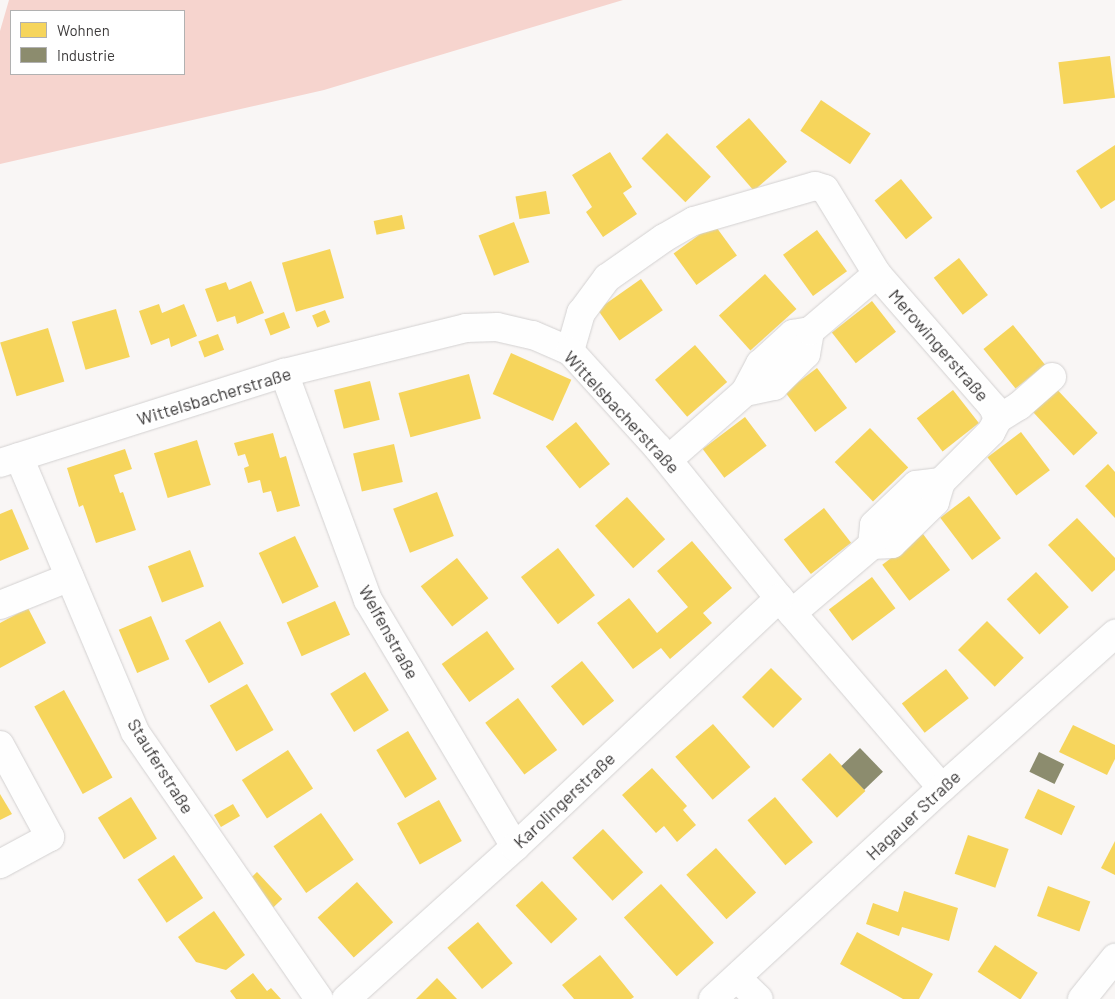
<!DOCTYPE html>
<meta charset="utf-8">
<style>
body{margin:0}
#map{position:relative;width:1115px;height:999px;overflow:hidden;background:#f9f6f5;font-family:Barlow,sans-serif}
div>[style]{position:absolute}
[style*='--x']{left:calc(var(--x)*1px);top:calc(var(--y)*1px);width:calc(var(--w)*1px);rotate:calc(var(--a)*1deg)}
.green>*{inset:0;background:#f6d4ce}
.homes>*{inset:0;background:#f6d55c;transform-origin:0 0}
.industry>*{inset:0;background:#8c8c6e;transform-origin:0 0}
.roads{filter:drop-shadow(0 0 1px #d3d1d1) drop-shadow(0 0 1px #d3d1d1)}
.minor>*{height:28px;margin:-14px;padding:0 14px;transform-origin:14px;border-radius:14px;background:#fefefe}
span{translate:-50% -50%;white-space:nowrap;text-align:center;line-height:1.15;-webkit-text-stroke:5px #fff;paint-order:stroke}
.street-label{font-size:18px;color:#3d3b3b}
.legend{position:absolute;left:10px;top:10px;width:175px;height:65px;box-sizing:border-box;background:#fff;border:1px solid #b1b1b1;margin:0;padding:6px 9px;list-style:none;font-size:15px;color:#3d3b3b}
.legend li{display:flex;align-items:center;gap:10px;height:25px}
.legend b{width:25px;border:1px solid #b1b1b1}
</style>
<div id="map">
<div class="green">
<div style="clip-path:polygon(evenodd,9px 0,623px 0,324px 90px,0 164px,0 31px,9px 0,11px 11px,184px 11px,184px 74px,11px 74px,11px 11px)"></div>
</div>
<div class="homes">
<div style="left:1110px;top:56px;width:42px;height:52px;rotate:83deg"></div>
<div style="left:821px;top:100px;width:60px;height:37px;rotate:34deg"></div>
<div style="left:749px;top:118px;width:58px;height:44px;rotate:49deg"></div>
<div style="left:667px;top:133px;width:62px;height:36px;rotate:45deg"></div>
<div style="clip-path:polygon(1115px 145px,1115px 200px,1101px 209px,1076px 171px)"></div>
<div style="clip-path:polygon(610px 152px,632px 187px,623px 193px,637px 214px,603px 237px,586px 212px,592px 207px,572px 175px)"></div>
<div style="left:901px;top:179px;width:50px;height:34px;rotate:51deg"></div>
<div style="left:546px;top:191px;width:23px;height:31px;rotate:80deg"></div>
<div style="left:402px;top:215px;width:14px;height:29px;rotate:78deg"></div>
<div style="left:514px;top:222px;width:43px;height:38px;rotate:69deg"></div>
<div style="left:714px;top:224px;width:39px;height:50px;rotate:54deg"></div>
<div style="left:817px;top:230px;width:51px;height:42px;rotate:54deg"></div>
<div style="left:330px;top:249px;width:51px;height:50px;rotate:74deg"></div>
<div style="left:959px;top:258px;width:47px;height:32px;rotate:52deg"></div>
<div style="left:765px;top:274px;width:47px;height:62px;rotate:48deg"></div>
<div style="left:641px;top:279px;width:38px;height:53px;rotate:55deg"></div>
<div style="clip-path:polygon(251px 281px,264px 313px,237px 324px,235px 316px,217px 322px,205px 289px,226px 282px,229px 290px)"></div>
<div style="left:872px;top:301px;width:39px;height:51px;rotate:52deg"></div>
<div style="clip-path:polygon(159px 304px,162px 313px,184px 304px,197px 336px,171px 347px,169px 338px,151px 345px,139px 311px)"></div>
<div style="left:116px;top:309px;width:50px;height:46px;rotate:74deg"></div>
<div style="left:325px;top:310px;width:13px;height:14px;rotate:67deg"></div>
<div style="left:284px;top:312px;width:17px;height:21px;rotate:69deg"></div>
<div style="left:1013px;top:325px;width:51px;height:38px;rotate:51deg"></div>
<div style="left:48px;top:328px;width:56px;height:50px;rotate:73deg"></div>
<div style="left:218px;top:334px;width:17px;height:21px;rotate:69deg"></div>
<div style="left:695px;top:345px;width:49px;height:53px;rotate:49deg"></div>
<div style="left:511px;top:353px;width:66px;height:45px;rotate:24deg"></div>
<div style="left:817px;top:368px;width:50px;height:40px;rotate:53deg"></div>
<div style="left:469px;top:374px;width:46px;height:73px;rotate:75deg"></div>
<div style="left:370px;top:381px;width:40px;height:37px;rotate:76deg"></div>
<div style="left:1052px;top:384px;width:67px;height:33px;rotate:47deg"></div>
<div style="left:953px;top:390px;width:42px;height:46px;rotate:52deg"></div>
<div style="left:745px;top:417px;width:36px;height:53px;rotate:53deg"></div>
<div style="left:576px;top:422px;width:54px;height:39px;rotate:51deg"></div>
<div style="left:870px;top:428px;width:55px;height:49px;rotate:46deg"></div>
<div style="left:1021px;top:432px;width:48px;height:42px;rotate:53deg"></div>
<div style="clip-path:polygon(273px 433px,280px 458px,286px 456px,300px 506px,277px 512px,271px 491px,263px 493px,260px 480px,248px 483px,244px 468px,249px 466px,245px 454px,238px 456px,234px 443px)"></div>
<div style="left:197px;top:440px;width:47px;height:45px;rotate:73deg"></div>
<div style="left:394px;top:444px;width:39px;height:42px;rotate:77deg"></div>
<div style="clip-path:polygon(125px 449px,132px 469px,114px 475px,120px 493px,123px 492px,136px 530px,96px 543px,83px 505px,79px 507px,67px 468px)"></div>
<div style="clip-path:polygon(1108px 464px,1115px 472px,1115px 518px,1085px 486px)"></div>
<div style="left:437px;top:492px;width:47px;height:47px;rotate:69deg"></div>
<div style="left:969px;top:496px;width:53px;height:36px;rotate:53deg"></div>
<div style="left:627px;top:497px;width:57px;height:43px;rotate:48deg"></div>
<div style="left:824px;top:508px;width:44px;height:51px;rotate:52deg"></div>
<div style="clip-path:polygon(12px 509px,29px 549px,0 561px,0 514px)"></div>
<div style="clip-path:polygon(1077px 518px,1115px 558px,1115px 570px,1092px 592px,1048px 545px)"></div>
<div style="left:923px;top:534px;width:45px;height:51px;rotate:53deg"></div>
<div style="left:295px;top:536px;width:56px;height:40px;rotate:65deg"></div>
<div style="clip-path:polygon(692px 541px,732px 588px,703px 613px,712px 623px,670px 659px,661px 648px,633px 669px,597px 623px,629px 598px,657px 633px,688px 607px,657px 571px)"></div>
<div style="left:558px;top:548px;width:60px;height:47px;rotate:52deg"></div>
<div style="left:190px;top:550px;width:39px;height:45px;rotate:69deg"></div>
<div style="left:457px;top:558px;width:51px;height:46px;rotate:52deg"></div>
<div style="left:1036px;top:572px;width:48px;height:40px;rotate:47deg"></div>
<div style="left:872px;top:577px;width:39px;height:54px;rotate:53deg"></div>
<div style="left:335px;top:601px;width:37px;height:53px;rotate:66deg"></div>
<div style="clip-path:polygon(28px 608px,46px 643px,0 668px,0 623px)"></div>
<div style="left:151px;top:616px;width:47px;height:35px;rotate:67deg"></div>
<div style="left:220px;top:621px;width:49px;height:40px;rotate:61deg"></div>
<div style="left:987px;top:621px;width:52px;height:41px;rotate:45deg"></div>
<div style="left:487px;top:631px;width:47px;height:56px;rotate:54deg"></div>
<div style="left:582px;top:661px;width:51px;height:40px;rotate:51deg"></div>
<div style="left:771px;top:668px;width:44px;height:41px;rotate:45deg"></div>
<div style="left:946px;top:669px;width:37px;height:56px;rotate:52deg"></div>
<div style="left:365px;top:672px;width:45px;height:41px;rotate:58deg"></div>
<div style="left:247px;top:684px;width:53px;height:43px;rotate:60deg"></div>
<div style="left:64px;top:690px;width:100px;height:34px;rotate:61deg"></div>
<div style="left:518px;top:698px;width:65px;height:41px;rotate:53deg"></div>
<div style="left:713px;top:724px;width:57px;height:50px;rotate:49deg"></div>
<div style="clip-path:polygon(1073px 725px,1115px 745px,1115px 759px,1107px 775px,1059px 752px)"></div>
<div style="left:408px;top:731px;width:56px;height:37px;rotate:59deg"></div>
<div style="left:288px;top:750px;width:46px;height:55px;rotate:57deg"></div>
<div style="left:830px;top:753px;width:52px;height:39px;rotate:47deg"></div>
<div style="clip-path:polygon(652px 768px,687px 806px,683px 810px,696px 825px,677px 842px,664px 826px,656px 833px,622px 795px)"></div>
<div style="left:1038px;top:789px;width:41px;height:32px;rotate:25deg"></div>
<div style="clip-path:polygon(0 794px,12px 814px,0 820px)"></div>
<div style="left:131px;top:797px;width:49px;height:39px;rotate:58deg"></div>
<div style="left:775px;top:797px;width:59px;height:36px;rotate:50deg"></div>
<div style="left:439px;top:800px;width:47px;height:48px;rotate:61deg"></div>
<div style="left:233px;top:804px;width:14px;height:22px;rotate:60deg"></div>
<div style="left:321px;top:813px;width:57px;height:58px;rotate:55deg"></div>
<div style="left:603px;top:829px;width:59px;height:42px;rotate:47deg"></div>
<div style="left:968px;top:835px;width:43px;height:41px;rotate:19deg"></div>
<div style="clip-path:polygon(1115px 841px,1115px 875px,1101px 868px)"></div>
<div style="left:716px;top:848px;width:60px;height:40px;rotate:48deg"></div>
<div style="left:174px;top:855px;width:52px;height:44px;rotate:56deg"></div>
<div style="left:257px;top:872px;width:37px;height:19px;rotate:47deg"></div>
<div style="left:542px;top:881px;width:52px;height:36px;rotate:47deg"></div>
<div style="left:357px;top:882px;width:54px;height:53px;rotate:48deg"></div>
<div style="left:661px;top:884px;width:79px;height:50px;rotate:48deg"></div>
<div style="left:1048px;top:886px;width:45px;height:32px;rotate:20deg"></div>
<div style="clip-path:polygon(904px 891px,958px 908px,949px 941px,902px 927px,899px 936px,866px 924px,873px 903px,898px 912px)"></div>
<div style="clip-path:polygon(214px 911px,245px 955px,226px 970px,196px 962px,178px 937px)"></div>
<div style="left:478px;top:922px;width:54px;height:40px;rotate:50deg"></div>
<div style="clip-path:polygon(857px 932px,933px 974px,919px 999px,903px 999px,840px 964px)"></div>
<div style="left:995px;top:945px;width:51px;height:32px;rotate:33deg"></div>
<div style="clip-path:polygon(600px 955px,634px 997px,631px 999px,574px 999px,562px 985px)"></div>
<div style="clip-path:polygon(253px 973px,267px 991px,271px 988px,281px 999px,236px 999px,230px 991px)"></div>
<div style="clip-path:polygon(437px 978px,457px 999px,416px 999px)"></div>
</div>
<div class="industry">
<div style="left:860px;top:748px;width:33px;height:26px;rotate:46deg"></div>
<div style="left:1039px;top:752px;width:28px;height:22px;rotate:26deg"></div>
</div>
<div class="roads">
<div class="minor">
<div style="--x:570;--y:351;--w:40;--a:-74"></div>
<div style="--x:581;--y:313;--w:44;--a:-53.4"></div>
<div style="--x:607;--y:278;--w:70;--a:-35.1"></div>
<div style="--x:664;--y:238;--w:34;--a:-30"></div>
<div style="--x:694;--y:221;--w:126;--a:-16.1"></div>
<div style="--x:815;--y:186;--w:10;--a:17"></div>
<div style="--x:825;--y:189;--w:100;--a:58.5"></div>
<div style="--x:877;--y:274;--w:176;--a:48.9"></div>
<div style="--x:993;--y:407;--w:13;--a:67"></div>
<div style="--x:998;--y:419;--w:15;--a:118"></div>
<div style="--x:991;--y:432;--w:71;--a:135"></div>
<div style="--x:941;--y:482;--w:21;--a:107"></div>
<div style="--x:935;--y:502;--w:60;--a:135.7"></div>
<div style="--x:892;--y:544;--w:20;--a:177"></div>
<div style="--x:872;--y:545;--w:105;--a:139.6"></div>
<div style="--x:284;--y:373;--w:242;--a:69.7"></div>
<div style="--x:368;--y:600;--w:287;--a:59.2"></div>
<div style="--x:745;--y:392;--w:32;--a:-62"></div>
<div style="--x:760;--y:364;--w:45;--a:-42.3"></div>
<div style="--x:793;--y:334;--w:17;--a:-10"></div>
<div style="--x:998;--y:419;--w:25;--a:-32"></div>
<div style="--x:1019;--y:406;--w:44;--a:-41.3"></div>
<div style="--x:19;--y:457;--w:298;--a:67.1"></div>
<div style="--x:135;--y:732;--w:324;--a:55.4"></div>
<div style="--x:669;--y:459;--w:101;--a:-41.4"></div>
<div style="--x:745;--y:392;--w:30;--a:-12"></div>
<div style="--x:774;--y:386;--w:45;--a:-45"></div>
<div style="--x:806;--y:354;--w:23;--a:-80"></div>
<div style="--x:810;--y:331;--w:88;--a:-40.4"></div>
<div style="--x:0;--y:463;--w:298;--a:-17.6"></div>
<div style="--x:284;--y:373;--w:187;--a:-13.9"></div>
<div style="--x:466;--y:328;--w:31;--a:-2"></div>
<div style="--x:497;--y:327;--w:37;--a:13"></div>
<div style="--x:533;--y:335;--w:40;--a:23.4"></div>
<div style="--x:570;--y:351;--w:131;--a:47.8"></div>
<div style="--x:658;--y:448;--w:193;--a:51.1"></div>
<div style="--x:779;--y:598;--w:250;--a:49.4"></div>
<div style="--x:872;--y:545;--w:20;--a:-84"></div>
<div style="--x:874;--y:525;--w:58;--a:-43.6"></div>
<div style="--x:916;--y:485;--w:25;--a:-7"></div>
<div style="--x:0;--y:605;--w:75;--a:-21.8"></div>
<div style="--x:0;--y:745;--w:105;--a:61.5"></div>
<div style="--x:50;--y:837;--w:57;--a:151.6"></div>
<div style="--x:737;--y:978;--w:30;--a:44"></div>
<div style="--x:346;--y:999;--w:227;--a:-42"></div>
<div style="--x:515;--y:847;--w:363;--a:-43.3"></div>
<div style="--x:713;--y:999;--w:311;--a:-42.7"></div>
<div style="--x:942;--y:788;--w:232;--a:-41.7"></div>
<div style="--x:1082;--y:999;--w:53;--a:-51.2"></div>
</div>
</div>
<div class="street-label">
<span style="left:939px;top:345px;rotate:49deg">Merowingerstraße</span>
<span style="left:214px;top:396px;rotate:-17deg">Wittelsbacherstraße</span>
<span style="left:622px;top:412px;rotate:47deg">Wittelsbacherstraße</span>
<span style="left:389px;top:632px;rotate:61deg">Welfenstraße</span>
<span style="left:161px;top:766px;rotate:58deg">Stauferstraße</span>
<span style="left:564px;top:800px;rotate:-43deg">Karolingerstraße</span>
<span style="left:913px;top:815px;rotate:-43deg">Hagauer Straße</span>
</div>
<ul class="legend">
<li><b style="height:14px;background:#f6d55c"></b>Wohnen</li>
<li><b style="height:14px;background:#8c8c6e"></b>Industrie</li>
</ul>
</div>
